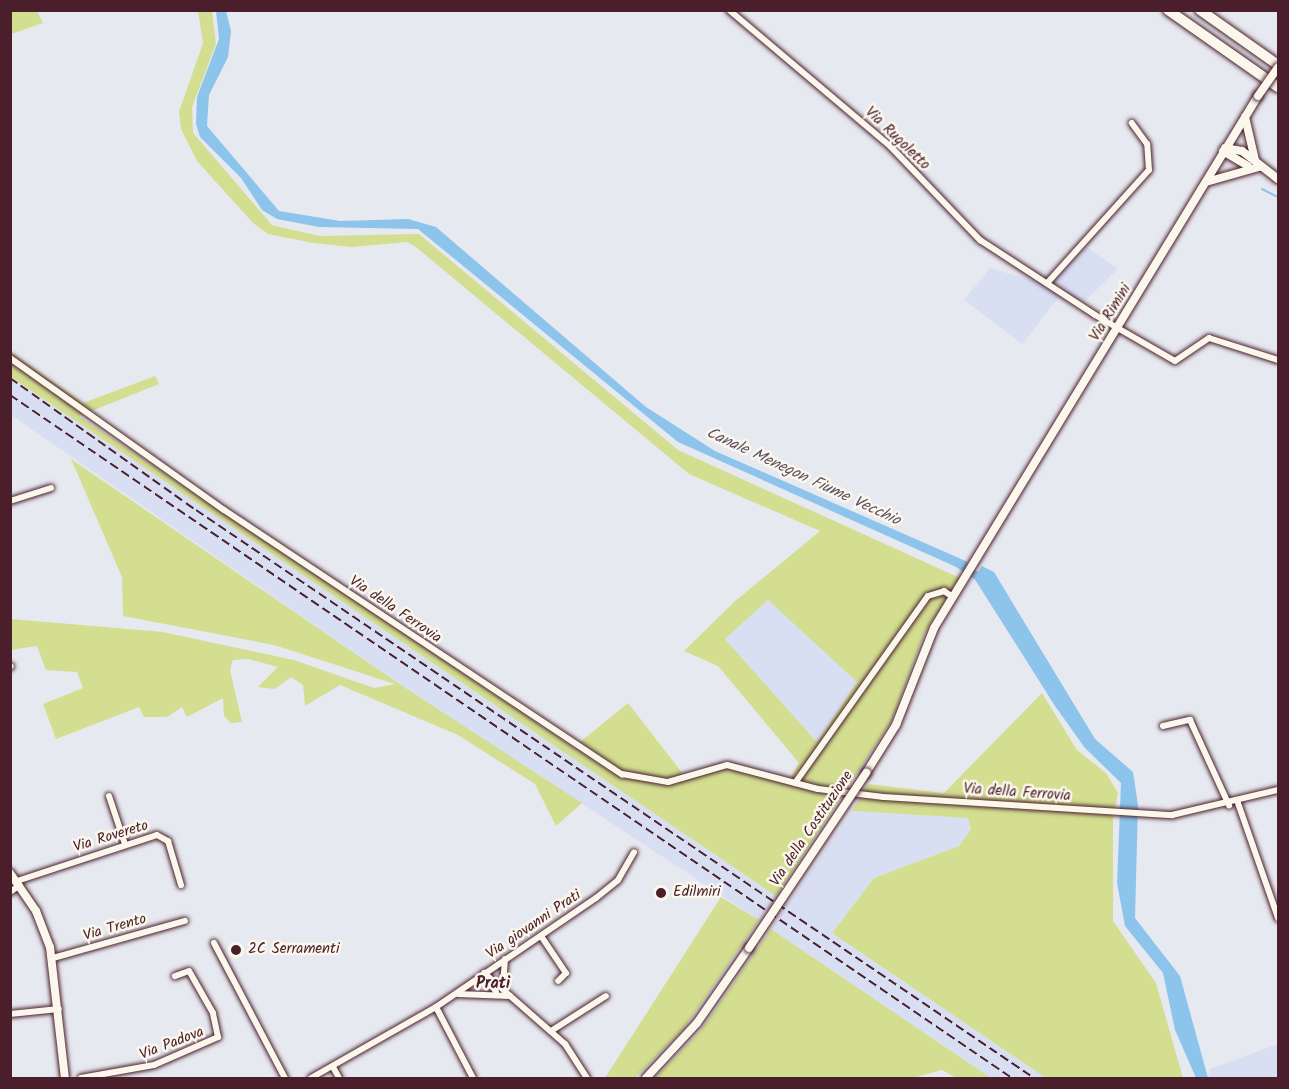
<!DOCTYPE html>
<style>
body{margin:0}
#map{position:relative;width:1289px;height:1089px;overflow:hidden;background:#e7e9f0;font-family:Kalam,sans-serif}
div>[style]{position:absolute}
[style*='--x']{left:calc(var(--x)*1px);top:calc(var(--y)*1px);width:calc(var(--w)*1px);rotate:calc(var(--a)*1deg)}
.built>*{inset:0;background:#d9dff2}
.green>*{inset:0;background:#d3de91}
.water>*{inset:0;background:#8dc4eb}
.stream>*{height:2px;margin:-1px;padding:0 1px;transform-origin:1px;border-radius:1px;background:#8dc4eb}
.canal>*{height:8px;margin:-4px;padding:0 4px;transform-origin:4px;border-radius:4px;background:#8dc4eb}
.roads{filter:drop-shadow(0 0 2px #4a1f2b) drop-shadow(0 0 2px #4a1f2b)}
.minor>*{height:6px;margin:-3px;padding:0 3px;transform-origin:3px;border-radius:3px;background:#fbf7ec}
.tertiary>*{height:8px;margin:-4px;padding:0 4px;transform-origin:4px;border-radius:4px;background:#fbf7ec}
.secondary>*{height:8px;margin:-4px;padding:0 4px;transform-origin:4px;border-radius:4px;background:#fbf7ec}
.motorway>*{height:10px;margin:-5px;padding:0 5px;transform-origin:5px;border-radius:5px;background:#fbf7ec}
.rail>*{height:2px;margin-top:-1px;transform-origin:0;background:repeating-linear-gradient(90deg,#4a1f2b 0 9px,transparent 0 13.5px)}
.bridges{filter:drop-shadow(0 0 2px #4a1f2b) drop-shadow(0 0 2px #4a1f2b)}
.secondary-bridge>*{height:8px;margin:-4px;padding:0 4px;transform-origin:4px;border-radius:4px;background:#fbf7ec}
.dots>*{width:16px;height:16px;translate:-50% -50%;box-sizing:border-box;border:3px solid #fbf7ec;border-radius:50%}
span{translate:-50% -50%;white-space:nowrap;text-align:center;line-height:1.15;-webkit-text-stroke:5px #fbf7ec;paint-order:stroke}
.street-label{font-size:15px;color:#4a1f2b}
.poi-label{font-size:15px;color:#4a1f2b}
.left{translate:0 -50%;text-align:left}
.water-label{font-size:16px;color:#5e5165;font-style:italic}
.neighbourhood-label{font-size:16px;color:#4a1f2b;font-weight:700}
.frame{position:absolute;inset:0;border:12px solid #4a1f2b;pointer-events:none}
</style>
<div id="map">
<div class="built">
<div style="clip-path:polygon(1087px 247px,1118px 269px,1083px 303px,1059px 297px,1022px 344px,964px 300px,990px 268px,1045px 284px)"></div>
<div style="clip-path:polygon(11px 377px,788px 904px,852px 811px,969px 818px,971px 829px,959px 846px,874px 878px,832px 933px,1046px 1078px,991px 1078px,771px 929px,778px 919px,766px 911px,759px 920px,404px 687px,11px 415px)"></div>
<div style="clip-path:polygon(768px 600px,858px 682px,817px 742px,725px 639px)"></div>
<div style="clip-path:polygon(1278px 1044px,1278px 1078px,1208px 1078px,1210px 1069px)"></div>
</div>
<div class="green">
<div style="clip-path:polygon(10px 11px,37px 11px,43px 23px,11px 34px)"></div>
<div style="clip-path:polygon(evenodd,198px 11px,212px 11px,216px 44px,192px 107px,193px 133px,272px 225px,319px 236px,419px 234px,678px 450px,960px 578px,925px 632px,892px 720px,776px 896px,11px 377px,11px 352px,83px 403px,155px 376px,159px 384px,79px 416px,574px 747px,628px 703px,687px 779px,727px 768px,790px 778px,799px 763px,718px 666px,684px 651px,734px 602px,820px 531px,689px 474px,416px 247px,407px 242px,351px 247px,313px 243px,268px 234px,253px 223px,197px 161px,181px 129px,179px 112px,203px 43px,198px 11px,768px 600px,857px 682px,817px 742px,725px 639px,768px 600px)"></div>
<div style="clip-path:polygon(71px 459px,404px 687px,582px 803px,556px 826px,535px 784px,458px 735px,340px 685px,305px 706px,303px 685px,291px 677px,275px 689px,258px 687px,278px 667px,248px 659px,233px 660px,230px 670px,242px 722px,231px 723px,224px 716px,223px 698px,187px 717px,182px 707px,167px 717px,144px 717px,139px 707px,56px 739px,43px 704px,83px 688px,77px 672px,46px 670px,37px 646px,11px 650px,11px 619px,163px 632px,294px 660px,374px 688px,395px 684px,274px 645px,123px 616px,122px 577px)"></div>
<div style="clip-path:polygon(1042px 693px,1077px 750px,1106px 773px,1118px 793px,1113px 818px,1113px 921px,1156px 983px,1183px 1078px,1046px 1078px,832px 933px,874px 878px,959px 846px,971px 829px,968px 818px,852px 811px,868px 784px,944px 793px)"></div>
<div style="clip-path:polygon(721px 897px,759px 920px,685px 1027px,635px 1078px,605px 1078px)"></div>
<div style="clip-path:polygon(771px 929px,991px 1078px,956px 1078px,942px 1070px,913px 1078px,655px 1078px,701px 1030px)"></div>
</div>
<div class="water">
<div style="clip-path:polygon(216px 11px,226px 11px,231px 31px,228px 57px,209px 95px,207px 126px,279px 211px,340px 221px,408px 219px,436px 227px,646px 407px,715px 451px,968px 562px,963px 570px,678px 442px,418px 229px,319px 227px,277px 219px,262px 210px,241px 178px,200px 137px,196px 124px,197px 97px,219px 39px)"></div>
<div style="clip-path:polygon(982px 566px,994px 572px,1095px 739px,1133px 772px,1138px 805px,1135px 918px,1180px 976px,1208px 1078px,1196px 1078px,1175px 1030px,1163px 973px,1125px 926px,1117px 883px,1121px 783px,1085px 748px,1055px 706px,974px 578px)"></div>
</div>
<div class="stream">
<div style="--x:1262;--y:189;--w:18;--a:27"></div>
</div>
<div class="canal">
<div style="--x:956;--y:562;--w:34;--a:34"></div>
</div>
<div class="roads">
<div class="minor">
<div style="--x:729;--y:10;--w:212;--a:40.2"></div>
<div style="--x:891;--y:147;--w:129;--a:46.3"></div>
<div style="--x:980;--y:240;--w:137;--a:33.1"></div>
<div style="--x:1095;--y:315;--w:92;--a:29.9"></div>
<div style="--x:1175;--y:361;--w:41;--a:-34.1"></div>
<div style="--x:1209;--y:338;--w:72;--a:17.7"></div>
<div style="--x:1049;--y:281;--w:149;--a:-48"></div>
<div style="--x:1149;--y:170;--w:26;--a:-94"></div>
<div style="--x:1147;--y:144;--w:26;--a:-126"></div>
<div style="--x:10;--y:358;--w:262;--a:35.4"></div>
<div style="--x:224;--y:510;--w:478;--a:33.6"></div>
<div style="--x:622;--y:774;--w:47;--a:9.9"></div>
<div style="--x:668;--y:782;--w:61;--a:-16.1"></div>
<div style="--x:727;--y:765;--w:94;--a:14.8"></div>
<div style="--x:818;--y:789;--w:66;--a:6.9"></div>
<div style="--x:884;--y:797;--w:289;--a:3.6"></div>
<div style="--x:1172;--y:815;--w:109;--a:-13.3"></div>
<div style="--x:10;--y:501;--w:43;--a:-17.6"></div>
<div style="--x:10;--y:667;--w:1;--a:-45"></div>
<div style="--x:1163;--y:726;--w:28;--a:-13"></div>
<div style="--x:1190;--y:720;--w:94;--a:65.4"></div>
<div style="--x:795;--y:783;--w:229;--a:-54.6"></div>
<div style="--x:928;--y:596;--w:17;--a:-17"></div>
<div style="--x:944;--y:591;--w:11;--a:34"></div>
<div style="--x:109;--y:796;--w:51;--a:71.6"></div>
<div style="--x:1238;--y:803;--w:122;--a:70.8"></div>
<div style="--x:17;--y:881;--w:147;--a:-18.2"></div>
<div style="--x:157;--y:835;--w:13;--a:29"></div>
<div style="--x:168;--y:841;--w:46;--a:73.5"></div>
<div style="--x:10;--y:892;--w:12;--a:-35"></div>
<div style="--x:541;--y:936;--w:45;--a:56"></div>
<div style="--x:566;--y:973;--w:11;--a:135"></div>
<div style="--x:214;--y:943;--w:153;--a:62.3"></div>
<div style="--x:53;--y:958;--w:137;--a:-15.7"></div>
<div style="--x:484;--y:973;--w:108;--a:41.2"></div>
<div style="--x:565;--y:1044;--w:40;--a:57.1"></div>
<div style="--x:485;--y:973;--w:22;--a:60"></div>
<div style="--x:503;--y:987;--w:28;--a:-86"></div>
<div style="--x:458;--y:994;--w:52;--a:2.2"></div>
<div style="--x:436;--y:1007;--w:80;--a:62.5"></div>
<div style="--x:10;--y:1014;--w:49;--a:-5.8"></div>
<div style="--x:551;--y:1031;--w:65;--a:-32.5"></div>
<div style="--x:333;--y:1067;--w:13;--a:61"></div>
<div style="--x:81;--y:1078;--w:74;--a:-10.1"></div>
<div style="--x:154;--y:1065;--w:70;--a:-23.6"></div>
<div style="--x:218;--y:1037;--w:25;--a:-102"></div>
<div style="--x:213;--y:1013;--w:48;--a:-119.7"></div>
<div style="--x:189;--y:971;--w:15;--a:160"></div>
<div style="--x:311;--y:1078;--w:144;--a:-29.6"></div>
<div style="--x:436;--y:1007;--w:194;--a:-34.3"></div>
<div style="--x:596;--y:898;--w:28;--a:-39"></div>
<div style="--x:618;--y:880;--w:32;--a:-60"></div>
</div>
<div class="tertiary">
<div style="--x:1245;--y:117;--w:44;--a:76.9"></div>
<div style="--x:1225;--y:148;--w:17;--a:10"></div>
<div style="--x:1242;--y:151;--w:46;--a:37.9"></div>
<div style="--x:1223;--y:151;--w:29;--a:31"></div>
<div style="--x:1206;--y:182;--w:55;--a:-15.8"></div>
<div style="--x:10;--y:873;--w:46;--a:55.6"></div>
<div style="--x:36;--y:911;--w:39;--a:69"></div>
<div style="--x:50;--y:947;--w:132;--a:83.5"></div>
</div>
<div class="secondary">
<div style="--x:866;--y:773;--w:57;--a:-58"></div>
<div style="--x:896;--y:725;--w:104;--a:-68.6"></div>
<div style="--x:934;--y:628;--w:623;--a:-58.66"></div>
<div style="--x:646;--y:1078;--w:75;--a:-47.2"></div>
<div style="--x:697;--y:1023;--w:91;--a:-55.3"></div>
</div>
<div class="motorway">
<div style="--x:1168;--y:10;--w:134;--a:35"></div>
<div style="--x:1200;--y:10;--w:95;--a:35.2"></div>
</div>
</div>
<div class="rail">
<div style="--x:10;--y:378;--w:228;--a:35.4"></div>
<div style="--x:196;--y:510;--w:1012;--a:34.13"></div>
<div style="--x:10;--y:395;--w:1213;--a:34.28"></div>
</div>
<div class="bridges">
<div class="secondary-bridge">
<div style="--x:1258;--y:96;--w:35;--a:-55"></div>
<div style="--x:749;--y:948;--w:211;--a:-56.2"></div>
</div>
</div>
<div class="dots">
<div style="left:661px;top:893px;background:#4a1f2b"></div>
<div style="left:236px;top:950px;background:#4a1f2b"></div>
</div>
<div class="street-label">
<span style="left:897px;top:139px;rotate:44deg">Via Rugoletto</span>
<span style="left:1111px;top:313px;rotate:-58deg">Via Rimini</span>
<span style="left:395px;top:610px;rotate:34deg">Via della Ferrovia</span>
<span style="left:1017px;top:793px;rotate:4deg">Via della Ferrovia</span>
<span style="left:812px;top:829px;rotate:-56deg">Via della Costituzione</span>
<span style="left:111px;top:837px;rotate:-17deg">Via Rovereto</span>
<span style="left:534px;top:925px;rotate:-34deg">Via giovanni Prati</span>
<span style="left:115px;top:928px;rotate:-16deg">Via Trento</span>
<span style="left:172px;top:1044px;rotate:-21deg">Via Padova</span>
</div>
<div class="poi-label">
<span class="left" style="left:673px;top:893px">Edilmiri</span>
<span class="left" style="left:248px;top:950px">2C Serramenti</span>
</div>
<div class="water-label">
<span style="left:803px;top:477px;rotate:25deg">Canale Menegon Fiume Vecchio</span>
</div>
<div class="neighbourhood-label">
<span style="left:493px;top:984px">Prati</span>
</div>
<div class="frame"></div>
</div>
